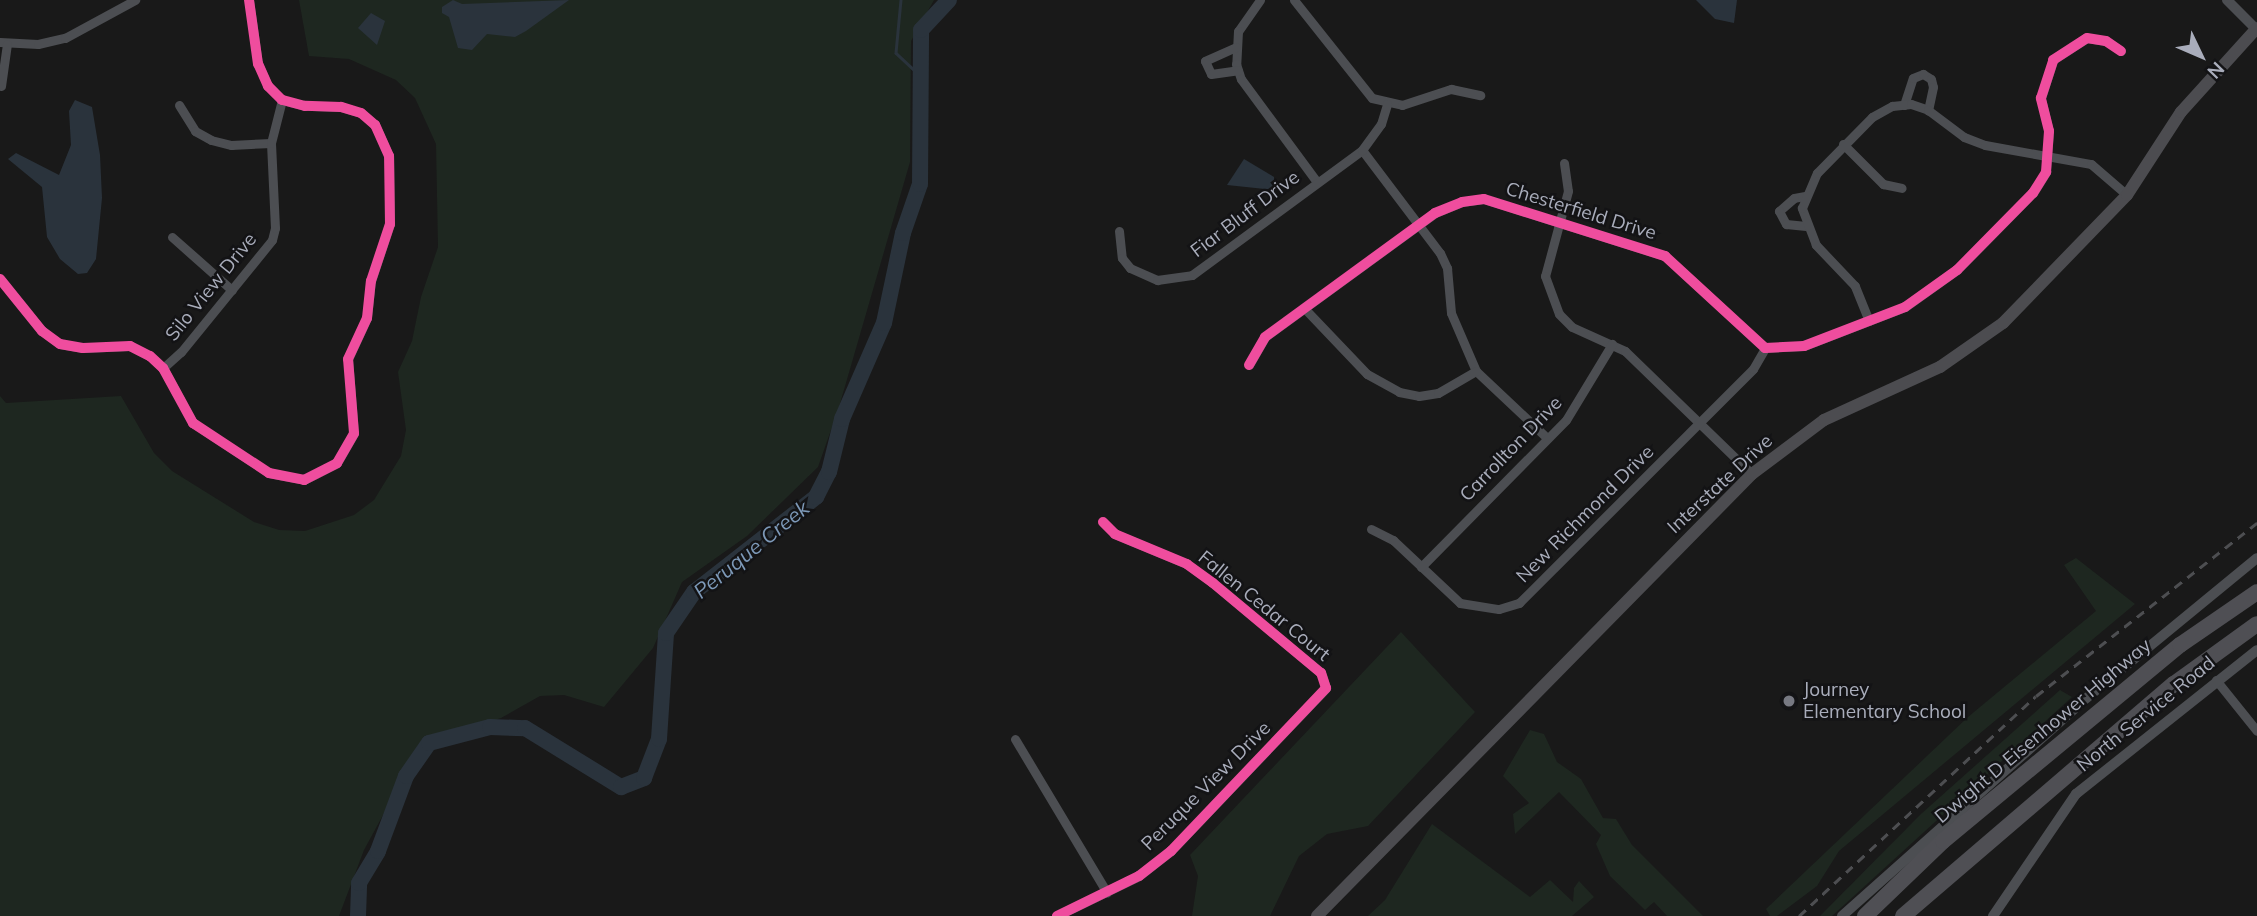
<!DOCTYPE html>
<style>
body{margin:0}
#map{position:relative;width:2257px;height:916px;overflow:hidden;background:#191919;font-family:Mulish,sans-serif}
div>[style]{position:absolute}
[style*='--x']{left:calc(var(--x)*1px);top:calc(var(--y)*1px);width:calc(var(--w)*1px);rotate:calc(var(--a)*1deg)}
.green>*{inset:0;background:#1e2720}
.water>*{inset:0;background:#2a333c}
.stream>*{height:2.5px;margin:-1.25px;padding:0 1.25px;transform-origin:1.25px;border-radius:1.25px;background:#2a333c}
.river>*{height:16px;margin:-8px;padding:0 8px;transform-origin:8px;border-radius:8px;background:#2a333c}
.minor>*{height:9px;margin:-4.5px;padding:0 4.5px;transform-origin:4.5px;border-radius:4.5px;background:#4c4e52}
.tertiary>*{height:10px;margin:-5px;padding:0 5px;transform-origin:5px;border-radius:5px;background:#4c4e52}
.secondary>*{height:12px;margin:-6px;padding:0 6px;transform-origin:6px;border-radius:6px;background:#4c4c50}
.motorway>*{height:16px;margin:-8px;padding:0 8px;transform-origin:8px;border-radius:8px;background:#4f4f54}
.rail>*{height:2.5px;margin-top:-1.25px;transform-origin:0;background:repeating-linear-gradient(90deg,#4d4e51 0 9px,transparent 0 16px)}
.cycleway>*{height:10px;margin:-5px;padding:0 5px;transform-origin:5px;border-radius:5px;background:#ef4d9e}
.dots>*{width:19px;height:19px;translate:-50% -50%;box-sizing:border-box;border:4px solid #131315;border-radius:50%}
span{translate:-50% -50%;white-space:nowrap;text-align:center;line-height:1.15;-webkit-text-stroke:5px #131315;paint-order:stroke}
.street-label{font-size:19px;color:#a9adbb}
.poi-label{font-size:19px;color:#a9adbb}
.left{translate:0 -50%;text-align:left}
.water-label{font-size:21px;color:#7d99b8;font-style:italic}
.north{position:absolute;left:2166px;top:21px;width:70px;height:70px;-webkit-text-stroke:5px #131315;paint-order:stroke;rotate:134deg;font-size:19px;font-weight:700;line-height:28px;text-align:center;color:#a9adbb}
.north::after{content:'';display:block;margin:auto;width:24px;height:32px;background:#a9adbb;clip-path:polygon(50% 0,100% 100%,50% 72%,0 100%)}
</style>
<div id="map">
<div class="green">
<div style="clip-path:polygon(299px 0,934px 0,911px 41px,910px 162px,839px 407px,818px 467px,747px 536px,682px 582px,653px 648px,604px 707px,564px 695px,540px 696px,501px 718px,449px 735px,426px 736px,364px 850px,339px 916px,0 916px,0 396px,6px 403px,121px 396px,154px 453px,172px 471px,254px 522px,279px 530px,305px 531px,354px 515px,374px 500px,401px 456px,406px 430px,398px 372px,412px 341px,421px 297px,438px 247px,436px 144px,415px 98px,396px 80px,349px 59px,309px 56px)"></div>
<div style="clip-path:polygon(2076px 558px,2135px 604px,1839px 851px,1817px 886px,1777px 916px,1770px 916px,1766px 909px,1968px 717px,2096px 611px,2064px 565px)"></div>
<div style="clip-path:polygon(1401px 632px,1475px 712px,1368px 826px,1327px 834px,1299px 856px,1270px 916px,1192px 916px,1198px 876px,1190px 855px)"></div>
<div style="clip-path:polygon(2060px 690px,2072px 697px,1832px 916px,1820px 916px,1921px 814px)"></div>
<div style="clip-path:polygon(1530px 730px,1544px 734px,1557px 762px,1581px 779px,1603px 818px,1616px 819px,1632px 845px,1703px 916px,1667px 916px,1654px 902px,1645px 910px,1610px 876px,1596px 844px,1601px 835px,1559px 792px,1515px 834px,1513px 814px,1529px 803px,1503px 776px)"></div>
<div style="clip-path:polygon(1432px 824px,1530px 897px,1550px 880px,1573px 902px,1574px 888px,1579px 881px,1594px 897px,1572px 916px,1368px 916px,1385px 900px)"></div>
</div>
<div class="water">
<div style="clip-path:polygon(453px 0,462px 4px,569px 0,526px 31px,515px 37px,487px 34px,472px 50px,458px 48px,449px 17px,442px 13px,442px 7px)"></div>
<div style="clip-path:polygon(1696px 0,1737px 0,1734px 23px,1715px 19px)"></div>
<div style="clip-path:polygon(371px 13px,385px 21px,377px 45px,358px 28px)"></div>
<div style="clip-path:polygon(75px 100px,92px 107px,100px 155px,102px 198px,96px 259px,87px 273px,78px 274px,60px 259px,47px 237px,42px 187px,8px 159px,16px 153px,59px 175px,71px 145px,69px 111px)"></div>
<div style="clip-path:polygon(1244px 159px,1274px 177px,1274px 190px,1227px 185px)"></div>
</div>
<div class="stream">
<div style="--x:901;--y:0;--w:53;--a:95.4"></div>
<div style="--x:896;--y:53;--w:35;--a:43"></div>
</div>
<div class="river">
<div style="--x:358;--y:916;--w:33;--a:-88"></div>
<div style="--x:359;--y:883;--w:37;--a:-59"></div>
<div style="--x:378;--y:851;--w:80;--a:-69.5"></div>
<div style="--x:406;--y:776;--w:40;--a:-55.1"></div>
<div style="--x:429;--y:743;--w:63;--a:-14.7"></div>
<div style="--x:490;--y:727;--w:35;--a:2"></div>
<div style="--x:525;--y:728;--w:113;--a:31.6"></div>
<div style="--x:621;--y:787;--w:25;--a:-21"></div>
<div style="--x:644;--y:778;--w:42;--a:-69"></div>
<div style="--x:659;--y:739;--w:106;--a:-86.2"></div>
<div style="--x:666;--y:633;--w:50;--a:-55.7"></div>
<div style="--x:694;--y:592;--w:155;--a:-37.9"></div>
<div style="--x:816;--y:497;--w:28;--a:-63"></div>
<div style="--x:829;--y:472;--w:55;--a:-76.2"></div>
<div style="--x:842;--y:419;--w:105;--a:-66.4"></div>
<div style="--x:884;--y:323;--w:92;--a:-78.1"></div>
<div style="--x:903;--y:233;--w:52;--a:-70.9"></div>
<div style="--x:920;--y:184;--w:154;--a:-89.6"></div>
<div style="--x:921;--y:30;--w:41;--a:-47"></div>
</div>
<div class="minor">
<div style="--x:1260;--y:0;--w:38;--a:125"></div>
<div style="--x:1238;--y:31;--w:33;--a:93"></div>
<div style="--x:1236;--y:64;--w:16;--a:72"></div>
<div style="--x:1241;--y:79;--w:128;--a:53.6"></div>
<div style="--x:1294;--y:0;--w:125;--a:51.5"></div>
<div style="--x:1372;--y:98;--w:31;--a:13"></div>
<div style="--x:1402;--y:105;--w:52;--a:-18.1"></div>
<div style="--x:1451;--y:89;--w:30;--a:12"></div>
<div style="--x:0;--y:42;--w:38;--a:3"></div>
<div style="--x:38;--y:44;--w:28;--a:-13"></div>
<div style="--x:65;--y:38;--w:80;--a:-28.5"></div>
<div style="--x:1236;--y:47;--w:34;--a:156"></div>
<div style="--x:1205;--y:61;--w:14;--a:65"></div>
<div style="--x:1211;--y:74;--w:27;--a:-8"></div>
<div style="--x:1;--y:86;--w:42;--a:-81.9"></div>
<div style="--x:179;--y:105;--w:31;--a:58"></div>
<div style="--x:195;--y:131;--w:18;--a:29"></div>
<div style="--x:211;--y:140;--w:21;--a:14"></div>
<div style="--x:231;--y:145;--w:40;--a:-2.9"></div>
<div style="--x:1904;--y:105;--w:28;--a:-72"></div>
<div style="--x:1913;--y:78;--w:11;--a:-22"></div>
<div style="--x:1923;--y:74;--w:9;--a:32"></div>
<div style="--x:1931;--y:79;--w:8;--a:76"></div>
<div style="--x:1933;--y:87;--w:24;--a:102"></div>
<div style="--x:1843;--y:144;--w:57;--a:45"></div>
<div style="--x:1883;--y:184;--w:19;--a:12"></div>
<div style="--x:1362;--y:150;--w:129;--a:52.9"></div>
<div style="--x:1440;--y:253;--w:17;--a:65"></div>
<div style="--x:1447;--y:268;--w:45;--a:84.9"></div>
<div style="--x:1451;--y:313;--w:63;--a:66.7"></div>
<div style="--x:1476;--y:371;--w:98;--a:43.3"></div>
<div style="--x:1564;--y:163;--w:28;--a:82"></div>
<div style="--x:1568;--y:191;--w:88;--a:105.1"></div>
<div style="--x:1545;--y:276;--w:40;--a:69.8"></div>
<div style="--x:1559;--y:314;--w:18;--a:45"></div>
<div style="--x:1572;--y:327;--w:58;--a:24.4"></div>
<div style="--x:1625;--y:351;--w:177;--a:44.1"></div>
<div style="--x:1805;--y:196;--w:11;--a:170"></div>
<div style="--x:1794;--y:198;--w:20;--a:139"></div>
<div style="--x:1779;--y:211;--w:15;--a:62"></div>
<div style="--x:1786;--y:224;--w:20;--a:6"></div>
<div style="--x:1119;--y:231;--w:27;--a:84"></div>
<div style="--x:1122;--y:258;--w:13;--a:51"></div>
<div style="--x:1130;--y:268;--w:30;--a:24"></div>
<div style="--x:1157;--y:280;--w:35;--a:-8"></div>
<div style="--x:1192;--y:275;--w:211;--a:-36.3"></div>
<div style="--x:1362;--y:150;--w:32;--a:-54"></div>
<div style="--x:1381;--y:124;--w:21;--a:-73"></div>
<div style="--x:172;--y:237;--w:80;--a:41.5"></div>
<div style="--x:0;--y:279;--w:67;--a:51.1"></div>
<div style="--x:42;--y:331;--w:22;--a:36"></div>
<div style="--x:60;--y:344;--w:23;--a:10"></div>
<div style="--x:83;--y:348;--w:47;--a:-2.4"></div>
<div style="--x:130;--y:346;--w:22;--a:27"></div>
<div style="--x:150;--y:356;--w:18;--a:43"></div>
<div style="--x:163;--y:368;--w:63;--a:61.4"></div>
<div style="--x:193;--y:423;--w:91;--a:33.3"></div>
<div style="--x:269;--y:473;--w:36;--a:11"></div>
<div style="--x:304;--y:480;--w:37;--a:-27"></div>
<div style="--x:337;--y:463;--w:34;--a:-60"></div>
<div style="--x:354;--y:433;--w:74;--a:-94.6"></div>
<div style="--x:348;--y:359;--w:45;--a:-65.1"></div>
<div style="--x:367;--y:318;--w:37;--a:-84"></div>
<div style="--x:371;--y:281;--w:60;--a:-71.6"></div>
<div style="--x:390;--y:224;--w:68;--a:-90.8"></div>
<div style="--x:389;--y:156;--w:34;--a:-114"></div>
<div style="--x:375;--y:125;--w:18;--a:-139"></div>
<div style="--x:361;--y:113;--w:21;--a:-163"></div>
<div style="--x:341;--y:107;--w:36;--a:-178"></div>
<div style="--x:305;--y:106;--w:24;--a:-165"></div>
<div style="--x:282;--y:100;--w:20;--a:-135"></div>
<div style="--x:268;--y:86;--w:24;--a:-114"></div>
<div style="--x:258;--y:64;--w:65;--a:-98"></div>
<div style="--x:1305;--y:309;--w:90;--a:46.4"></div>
<div style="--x:1367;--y:374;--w:37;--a:29"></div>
<div style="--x:1399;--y:392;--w:20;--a:11"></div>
<div style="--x:1419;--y:396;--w:19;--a:-9"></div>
<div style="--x:1438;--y:393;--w:44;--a:-30.1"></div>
<div style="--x:1869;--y:321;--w:38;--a:-112"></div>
<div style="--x:1855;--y:286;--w:57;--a:-133.6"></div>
<div style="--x:1816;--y:245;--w:40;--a:-111"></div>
<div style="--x:1802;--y:208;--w:38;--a:-67"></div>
<div style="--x:1817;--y:173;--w:78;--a:-45.5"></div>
<div style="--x:1872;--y:117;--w:23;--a:-29"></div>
<div style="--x:1892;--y:106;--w:19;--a:-6"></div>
<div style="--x:1911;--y:104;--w:18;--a:19"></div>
<div style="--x:1928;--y:110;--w:45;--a:36.9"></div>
<div style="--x:1964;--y:137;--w:22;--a:21"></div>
<div style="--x:1985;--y:145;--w:108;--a:10.2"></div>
<div style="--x:2091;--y:164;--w:48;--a:40.7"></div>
<div style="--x:1249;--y:365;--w:32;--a:-60"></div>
<div style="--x:1265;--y:337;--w:210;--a:-36.1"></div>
<div style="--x:1435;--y:213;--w:29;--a:-22"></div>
<div style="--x:1462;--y:202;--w:22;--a:-8"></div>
<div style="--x:1484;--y:199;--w:190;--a:17.5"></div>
<div style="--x:1665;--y:256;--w:136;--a:42.6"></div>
<div style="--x:1765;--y:348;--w:39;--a:-3"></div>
<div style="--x:1804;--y:346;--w:108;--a:-21.1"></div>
<div style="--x:1905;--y:307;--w:64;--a:-35.4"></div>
<div style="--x:1957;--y:270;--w:108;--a:-45.4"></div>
<div style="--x:2033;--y:193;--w:25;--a:-58"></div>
<div style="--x:2046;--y:172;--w:41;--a:-85.8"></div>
<div style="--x:2049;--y:131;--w:34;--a:-104"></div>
<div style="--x:2041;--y:98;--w:40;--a:-72"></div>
<div style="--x:2053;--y:60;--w:40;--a:-32.9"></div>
<div style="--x:2087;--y:38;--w:19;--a:9"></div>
<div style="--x:2106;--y:41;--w:18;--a:34"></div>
<div style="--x:163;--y:368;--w:24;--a:-42"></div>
<div style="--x:181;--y:352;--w:144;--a:-50.9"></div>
<div style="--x:272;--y:240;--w:12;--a:-76"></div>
<div style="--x:275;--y:228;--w:85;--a:-92.7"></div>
<div style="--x:271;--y:143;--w:44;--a:-75.7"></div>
<div style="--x:1371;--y:529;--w:25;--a:27"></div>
<div style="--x:1393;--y:540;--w:92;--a:43.2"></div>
<div style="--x:1460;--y:603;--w:39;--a:9"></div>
<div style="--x:1499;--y:609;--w:21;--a:-17"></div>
<div style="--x:1519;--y:603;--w:331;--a:-45"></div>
<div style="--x:1753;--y:369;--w:24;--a:-60"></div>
<div style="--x:1421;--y:567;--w:206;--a:-45.4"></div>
<div style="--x:1566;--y:420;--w:89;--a:-58.8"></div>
<div style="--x:2216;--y:680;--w:65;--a:51.2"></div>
<div style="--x:1015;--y:739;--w:179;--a:59.1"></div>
<div style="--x:1057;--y:916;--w:91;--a:-26"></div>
<div style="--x:1139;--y:876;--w:41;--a:-38"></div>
<div style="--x:1171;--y:851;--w:225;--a:-46.4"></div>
<div style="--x:1326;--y:688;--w:16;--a:-108"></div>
<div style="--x:1321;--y:673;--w:141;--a:-140.2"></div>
<div style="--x:1213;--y:583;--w:32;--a:-144"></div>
<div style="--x:1187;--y:564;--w:78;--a:-157.4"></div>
<div style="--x:1115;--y:534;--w:17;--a:-135"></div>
</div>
<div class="tertiary">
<div style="--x:2227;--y:0;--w:42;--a:45"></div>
<div style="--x:1842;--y:916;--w:323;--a:-41.7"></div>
<div style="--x:2083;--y:701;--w:225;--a:-39.4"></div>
<div style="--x:1993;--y:916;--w:148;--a:-55.8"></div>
<div style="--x:2076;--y:794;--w:231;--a:-38.5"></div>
</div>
<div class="secondary">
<div style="--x:1317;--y:916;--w:620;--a:-45.46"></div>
<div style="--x:1752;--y:474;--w:90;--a:-36.9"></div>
<div style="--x:1824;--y:420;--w:128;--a:-24.6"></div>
<div style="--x:1940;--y:367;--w:77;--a:-34.9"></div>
<div style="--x:2003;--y:323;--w:178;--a:-45.9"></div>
<div style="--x:2127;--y:195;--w:99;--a:-57"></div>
<div style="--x:2181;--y:112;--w:113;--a:-47.9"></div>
</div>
<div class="motorway">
<div style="--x:1865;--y:916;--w:108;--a:-43.9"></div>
<div style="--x:1943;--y:841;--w:308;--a:-39.6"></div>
<div style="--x:2180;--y:645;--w:93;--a:-34.5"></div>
<div style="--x:1903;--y:916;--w:357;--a:-40.6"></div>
<div style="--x:2174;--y:684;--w:102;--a:-35.9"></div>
</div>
<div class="rail">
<div style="--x:1799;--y:916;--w:323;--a:-42.9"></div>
<div style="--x:2036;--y:696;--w:281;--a:-38.1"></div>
</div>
<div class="cycleway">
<div style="--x:0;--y:279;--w:67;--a:51.1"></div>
<div style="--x:42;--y:331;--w:22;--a:36"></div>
<div style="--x:60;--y:344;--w:23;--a:10"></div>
<div style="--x:83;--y:348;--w:47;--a:-2.4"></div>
<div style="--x:130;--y:346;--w:22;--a:27"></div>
<div style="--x:150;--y:356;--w:18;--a:43"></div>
<div style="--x:163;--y:368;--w:63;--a:61.4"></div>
<div style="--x:193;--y:423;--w:91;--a:33.3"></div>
<div style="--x:269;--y:473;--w:36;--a:11"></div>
<div style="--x:304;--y:480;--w:37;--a:-27"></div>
<div style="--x:337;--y:463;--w:34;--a:-60"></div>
<div style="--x:354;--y:433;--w:74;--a:-94.6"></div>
<div style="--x:348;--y:359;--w:45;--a:-65.1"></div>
<div style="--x:367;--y:318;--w:37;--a:-84"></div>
<div style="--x:371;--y:281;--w:60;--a:-71.6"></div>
<div style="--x:390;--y:224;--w:68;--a:-90.8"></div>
<div style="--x:389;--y:156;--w:34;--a:-114"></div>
<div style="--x:375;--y:125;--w:18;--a:-139"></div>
<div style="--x:361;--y:113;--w:21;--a:-163"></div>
<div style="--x:341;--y:107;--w:36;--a:-178"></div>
<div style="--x:305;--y:106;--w:24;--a:-165"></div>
<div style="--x:282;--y:100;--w:20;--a:-135"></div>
<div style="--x:268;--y:86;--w:24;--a:-114"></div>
<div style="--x:258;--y:64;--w:65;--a:-98"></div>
<div style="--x:1249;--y:365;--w:32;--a:-60"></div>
<div style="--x:1265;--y:337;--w:210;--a:-36.1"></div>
<div style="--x:1435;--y:213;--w:29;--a:-22"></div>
<div style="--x:1462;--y:202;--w:22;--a:-8"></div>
<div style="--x:1484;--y:199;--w:190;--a:17.5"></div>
<div style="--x:1665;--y:256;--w:136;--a:42.6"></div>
<div style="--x:1765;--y:348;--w:39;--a:-3"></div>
<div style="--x:1804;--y:346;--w:108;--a:-21.1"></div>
<div style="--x:1905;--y:307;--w:64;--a:-35.4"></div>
<div style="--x:1957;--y:270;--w:108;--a:-45.4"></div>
<div style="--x:2033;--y:193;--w:25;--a:-58"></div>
<div style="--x:2046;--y:172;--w:41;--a:-85.8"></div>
<div style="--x:2049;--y:131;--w:34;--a:-104"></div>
<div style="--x:2041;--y:98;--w:40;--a:-72"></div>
<div style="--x:2053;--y:60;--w:40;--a:-32.9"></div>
<div style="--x:2087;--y:38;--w:19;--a:9"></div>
<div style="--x:2106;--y:41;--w:18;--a:34"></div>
<div style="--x:1057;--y:916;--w:91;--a:-26"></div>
<div style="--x:1139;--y:876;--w:41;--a:-38"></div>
<div style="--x:1171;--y:851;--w:225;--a:-46.4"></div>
<div style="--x:1326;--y:688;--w:16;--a:-108"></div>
<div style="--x:1321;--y:673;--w:141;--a:-140.2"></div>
<div style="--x:1213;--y:583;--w:32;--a:-144"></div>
<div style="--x:1187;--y:564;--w:78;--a:-157.4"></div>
<div style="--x:1115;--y:534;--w:17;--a:-135"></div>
</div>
<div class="dots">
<div style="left:1789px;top:701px;background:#777982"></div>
</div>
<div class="street-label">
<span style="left:1581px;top:211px;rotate:17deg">Chesterfield Drive</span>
<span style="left:1245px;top:214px;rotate:-37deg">Fiar Bluff Drive</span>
<span style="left:211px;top:287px;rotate:-51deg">Silo View Drive</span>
<span style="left:1511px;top:449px;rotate:-46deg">Carrollton Drive</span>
<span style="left:1720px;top:484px;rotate:-43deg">Interstate Drive</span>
<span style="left:1585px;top:514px;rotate:-45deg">New Richmond Drive</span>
<span style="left:1264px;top:606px;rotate:39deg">Fallen Cedar Court</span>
<span style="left:2146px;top:714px;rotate:-39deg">North Service Road</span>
<span style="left:2043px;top:731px;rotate:-40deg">Dwight D Eisenhower Highway</span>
<span style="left:1206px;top:786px;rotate:-45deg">Peruque View Drive</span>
</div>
<div class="poi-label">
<span class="left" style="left:1803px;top:701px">Journey<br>Elementary School</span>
</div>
<div class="water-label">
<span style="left:751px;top:549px;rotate:-39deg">Peruque Creek</span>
</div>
<div class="north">N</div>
</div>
